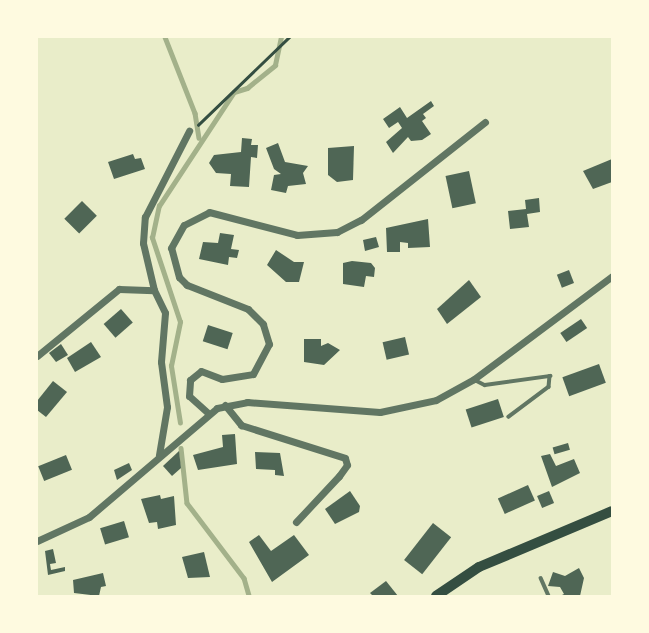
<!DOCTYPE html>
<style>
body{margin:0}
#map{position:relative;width:649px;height:633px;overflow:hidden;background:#e9edc9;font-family:Ubuntu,sans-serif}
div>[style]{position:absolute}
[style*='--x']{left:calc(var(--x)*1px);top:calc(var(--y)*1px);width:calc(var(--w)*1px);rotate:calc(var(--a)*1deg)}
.stream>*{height:4.5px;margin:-2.25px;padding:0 2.25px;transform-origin:2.25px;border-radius:2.25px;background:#a3b18a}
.building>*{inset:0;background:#4f6655;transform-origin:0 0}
.path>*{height:2.5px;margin:-1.25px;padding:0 1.25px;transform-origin:1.25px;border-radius:1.25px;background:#344e41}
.service>*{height:3.5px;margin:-1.75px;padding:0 1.75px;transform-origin:1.75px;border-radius:1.75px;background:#617663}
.minor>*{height:7px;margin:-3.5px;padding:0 3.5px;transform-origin:3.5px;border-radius:3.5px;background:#617663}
.secondary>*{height:10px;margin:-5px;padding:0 5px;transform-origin:5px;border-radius:5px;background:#344e41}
span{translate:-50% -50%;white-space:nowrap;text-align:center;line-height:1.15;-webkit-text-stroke:5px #fefae0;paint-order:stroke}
.frame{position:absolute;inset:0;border:38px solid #fefae0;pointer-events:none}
</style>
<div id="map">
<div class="stream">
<div style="--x:165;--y:37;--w:82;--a:68.5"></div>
<div style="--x:195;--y:113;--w:25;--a:81"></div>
<div style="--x:180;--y:423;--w:58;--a:-99"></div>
<div style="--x:171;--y:366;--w:45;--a:-78.4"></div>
<div style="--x:180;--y:322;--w:89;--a:-108.4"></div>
<div style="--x:152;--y:238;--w:33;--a:-78"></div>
<div style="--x:159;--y:206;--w:136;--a:-56.7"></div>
<div style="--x:234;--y:92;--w:14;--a:-17"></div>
<div style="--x:247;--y:88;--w:36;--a:-39"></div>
<div style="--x:275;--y:65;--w:29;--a:-78"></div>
<div style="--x:181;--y:448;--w:55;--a:83.8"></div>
<div style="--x:187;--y:503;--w:94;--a:52.8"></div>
<div style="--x:244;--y:578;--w:19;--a:74"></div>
</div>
<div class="building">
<div style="clip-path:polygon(431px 101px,434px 106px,423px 114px,426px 118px,422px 121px,431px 134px,422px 140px,411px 141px,408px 137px,393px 153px,386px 142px,402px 128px,398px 122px,389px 128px,383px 119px,400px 107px,407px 118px)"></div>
<div style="clip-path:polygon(242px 138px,252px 139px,251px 145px,258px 145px,257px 158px,251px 157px,249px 187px,230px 186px,231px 174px,216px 173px,209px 163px,214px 155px,241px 152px)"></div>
<div style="clip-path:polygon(278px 143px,285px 162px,308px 166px,303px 173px,306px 184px,288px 186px,286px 193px,271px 190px,274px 175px,281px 174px,274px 169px,266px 148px)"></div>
<div style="clip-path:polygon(354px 146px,353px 180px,337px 182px,328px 175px,328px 148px)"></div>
<div style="clip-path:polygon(133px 154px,135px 159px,141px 158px,145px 169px,114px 179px,108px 162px)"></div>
<div style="clip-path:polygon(612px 159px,612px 182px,593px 189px,583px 171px)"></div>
<div style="left:469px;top:171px;width:33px;height:24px;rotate:78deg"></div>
<div style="clip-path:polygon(539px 198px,540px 212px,527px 214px,529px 227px,510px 229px,508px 211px,526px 209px,525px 200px)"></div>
<div style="left:82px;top:201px;width:21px;height:25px;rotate:45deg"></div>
<div style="clip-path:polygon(428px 219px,430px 247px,408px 248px,408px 243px,400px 242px,400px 252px,387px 252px,386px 228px)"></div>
<div style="clip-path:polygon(220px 233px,234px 235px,231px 249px,239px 250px,237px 258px,229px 257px,228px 265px,199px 259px,203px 242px,218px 243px)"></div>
<div style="clip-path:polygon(376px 237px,379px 247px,365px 251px,363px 240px)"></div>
<div style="clip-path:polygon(276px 250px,294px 262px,304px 262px,299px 282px,286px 282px,267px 265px)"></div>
<div style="clip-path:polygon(352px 261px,371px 263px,375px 268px,374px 277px,366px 276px,364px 287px,343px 284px,343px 263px)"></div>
<div style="left:569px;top:270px;width:14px;height:13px;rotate:69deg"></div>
<div style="clip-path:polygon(469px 280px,481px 297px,447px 324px,437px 309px)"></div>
<div style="left:121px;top:309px;width:18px;height:23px;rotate:49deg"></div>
<div style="left:581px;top:319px;width:11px;height:25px;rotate:56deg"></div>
<div style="left:208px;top:325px;width:26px;height:17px;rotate:18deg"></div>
<div style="left:405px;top:337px;width:18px;height:23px;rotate:77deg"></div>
<div style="clip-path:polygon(304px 339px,321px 339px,321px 346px,328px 343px,340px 350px,324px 365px,304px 362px)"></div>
<div style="clip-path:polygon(91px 342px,101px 357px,75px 372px,67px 358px)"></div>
<div style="clip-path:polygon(61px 344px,68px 355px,56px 362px,49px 353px)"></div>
<div style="left:599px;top:364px;width:20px;height:39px;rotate:70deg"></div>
<div style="clip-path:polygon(53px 381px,67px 392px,46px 417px,37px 410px,37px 401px)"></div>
<div style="left:498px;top:399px;width:19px;height:34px;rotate:72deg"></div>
<div style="clip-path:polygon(235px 434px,237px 464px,198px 470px,193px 455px,223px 447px,222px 435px)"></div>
<div style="left:568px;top:443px;width:7px;height:16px;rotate:74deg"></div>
<div style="clip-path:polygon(179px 451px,181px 468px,172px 476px,163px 466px)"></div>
<div style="clip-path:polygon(255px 452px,280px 453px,284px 476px,275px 475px,275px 470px,256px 469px)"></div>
<div style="clip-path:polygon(550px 454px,556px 466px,574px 459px,580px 473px,552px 487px,541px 456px)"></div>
<div style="left:66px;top:455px;width:16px;height:30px;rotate:68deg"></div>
<div style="clip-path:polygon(129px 463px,132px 470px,117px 480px,114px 470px)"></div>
<div style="left:528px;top:485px;width:17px;height:33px;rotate:66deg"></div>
<div style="clip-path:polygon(350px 491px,360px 506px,359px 512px,335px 524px,325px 509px)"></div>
<div style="left:549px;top:491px;width:13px;height:13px;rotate:67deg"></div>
<div style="clip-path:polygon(160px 495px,161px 499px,174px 496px,176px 525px,158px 529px,157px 522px,149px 523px,141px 499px)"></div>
<div style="left:124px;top:521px;width:17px;height:25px;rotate:73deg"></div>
<div style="left:433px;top:523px;width:23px;height:47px;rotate:38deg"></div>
<div style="clip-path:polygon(259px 535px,271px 551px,294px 535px,309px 555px,272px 582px,249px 542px)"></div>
<div style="clip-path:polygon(53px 549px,56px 563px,50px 564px,51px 570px,65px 567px,65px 571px,48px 575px,45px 551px)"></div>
<div style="clip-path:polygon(204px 552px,210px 577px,188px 578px,182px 557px)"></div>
<div style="clip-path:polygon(579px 568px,584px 578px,580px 596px,560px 596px,564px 594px,560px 587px,548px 586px,553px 572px,565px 576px)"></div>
<div style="clip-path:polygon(103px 573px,106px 586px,101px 587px,99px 596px,74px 593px,73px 580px)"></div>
<div style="clip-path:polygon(386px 581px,398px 596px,373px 596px,370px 593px)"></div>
</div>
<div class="path">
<div style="--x:198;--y:125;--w:127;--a:-44"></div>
</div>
<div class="service">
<div style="--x:475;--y:380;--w:11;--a:27"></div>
<div style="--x:485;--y:385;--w:66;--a:-7.9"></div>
<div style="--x:550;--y:376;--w:11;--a:95"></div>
<div style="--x:549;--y:387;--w:50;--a:143.1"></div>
<div style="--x:541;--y:578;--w:20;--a:66"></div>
</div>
<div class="minor">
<div style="--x:154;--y:290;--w:48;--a:-103.2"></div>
<div style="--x:143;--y:243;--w:26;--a:-86"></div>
<div style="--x:145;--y:217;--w:97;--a:-62.9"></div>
<div style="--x:37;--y:356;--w:106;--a:-39.3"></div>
<div style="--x:119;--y:289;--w:35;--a:2"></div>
<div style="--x:154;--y:290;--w:25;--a:64"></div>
<div style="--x:165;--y:313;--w:49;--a:94.7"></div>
<div style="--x:161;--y:362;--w:45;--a:82.4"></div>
<div style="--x:167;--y:407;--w:49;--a:99.5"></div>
<div style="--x:225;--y:405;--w:26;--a:51"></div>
<div style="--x:241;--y:425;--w:109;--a:17.6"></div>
<div style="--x:345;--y:458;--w:7;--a:74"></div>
<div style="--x:347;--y:465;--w:14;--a:126"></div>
<div style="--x:339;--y:476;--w:63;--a:133.1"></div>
<div style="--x:208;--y:413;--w:25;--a:-138"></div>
<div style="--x:189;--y:396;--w:16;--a:-86"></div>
<div style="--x:190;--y:380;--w:14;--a:-39"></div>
<div style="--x:201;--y:371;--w:22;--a:21"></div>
<div style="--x:222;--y:379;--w:31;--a:-9"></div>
<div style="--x:253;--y:374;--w:34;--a:-62"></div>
<div style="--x:269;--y:344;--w:21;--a:-107"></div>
<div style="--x:263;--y:324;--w:21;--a:-135"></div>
<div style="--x:248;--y:309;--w:66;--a:-158.5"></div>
<div style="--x:187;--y:285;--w:11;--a:-135"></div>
<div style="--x:179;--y:277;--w:30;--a:-105"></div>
<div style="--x:171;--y:248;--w:26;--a:-61"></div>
<div style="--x:184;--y:225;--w:28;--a:-27"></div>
<div style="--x:209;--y:212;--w:91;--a:14.6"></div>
<div style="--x:297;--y:235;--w:40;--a:-4.3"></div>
<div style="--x:337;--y:232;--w:27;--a:-27"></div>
<div style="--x:361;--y:220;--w:158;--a:-38.3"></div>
<div style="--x:37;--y:541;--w:57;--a:-24.8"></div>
<div style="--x:89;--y:517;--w:168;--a:-40.4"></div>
<div style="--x:217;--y:408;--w:31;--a:-11"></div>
<div style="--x:247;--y:402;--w:133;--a:4.3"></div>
<div style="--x:380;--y:412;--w:57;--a:-12.1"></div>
<div style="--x:436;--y:400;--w:43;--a:-28.9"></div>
<div style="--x:474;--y:379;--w:172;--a:-36.7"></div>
</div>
<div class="secondary">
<div style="--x:436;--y:596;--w:52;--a:-34"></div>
<div style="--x:479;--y:567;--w:144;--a:-22.8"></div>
</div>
<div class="frame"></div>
</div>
